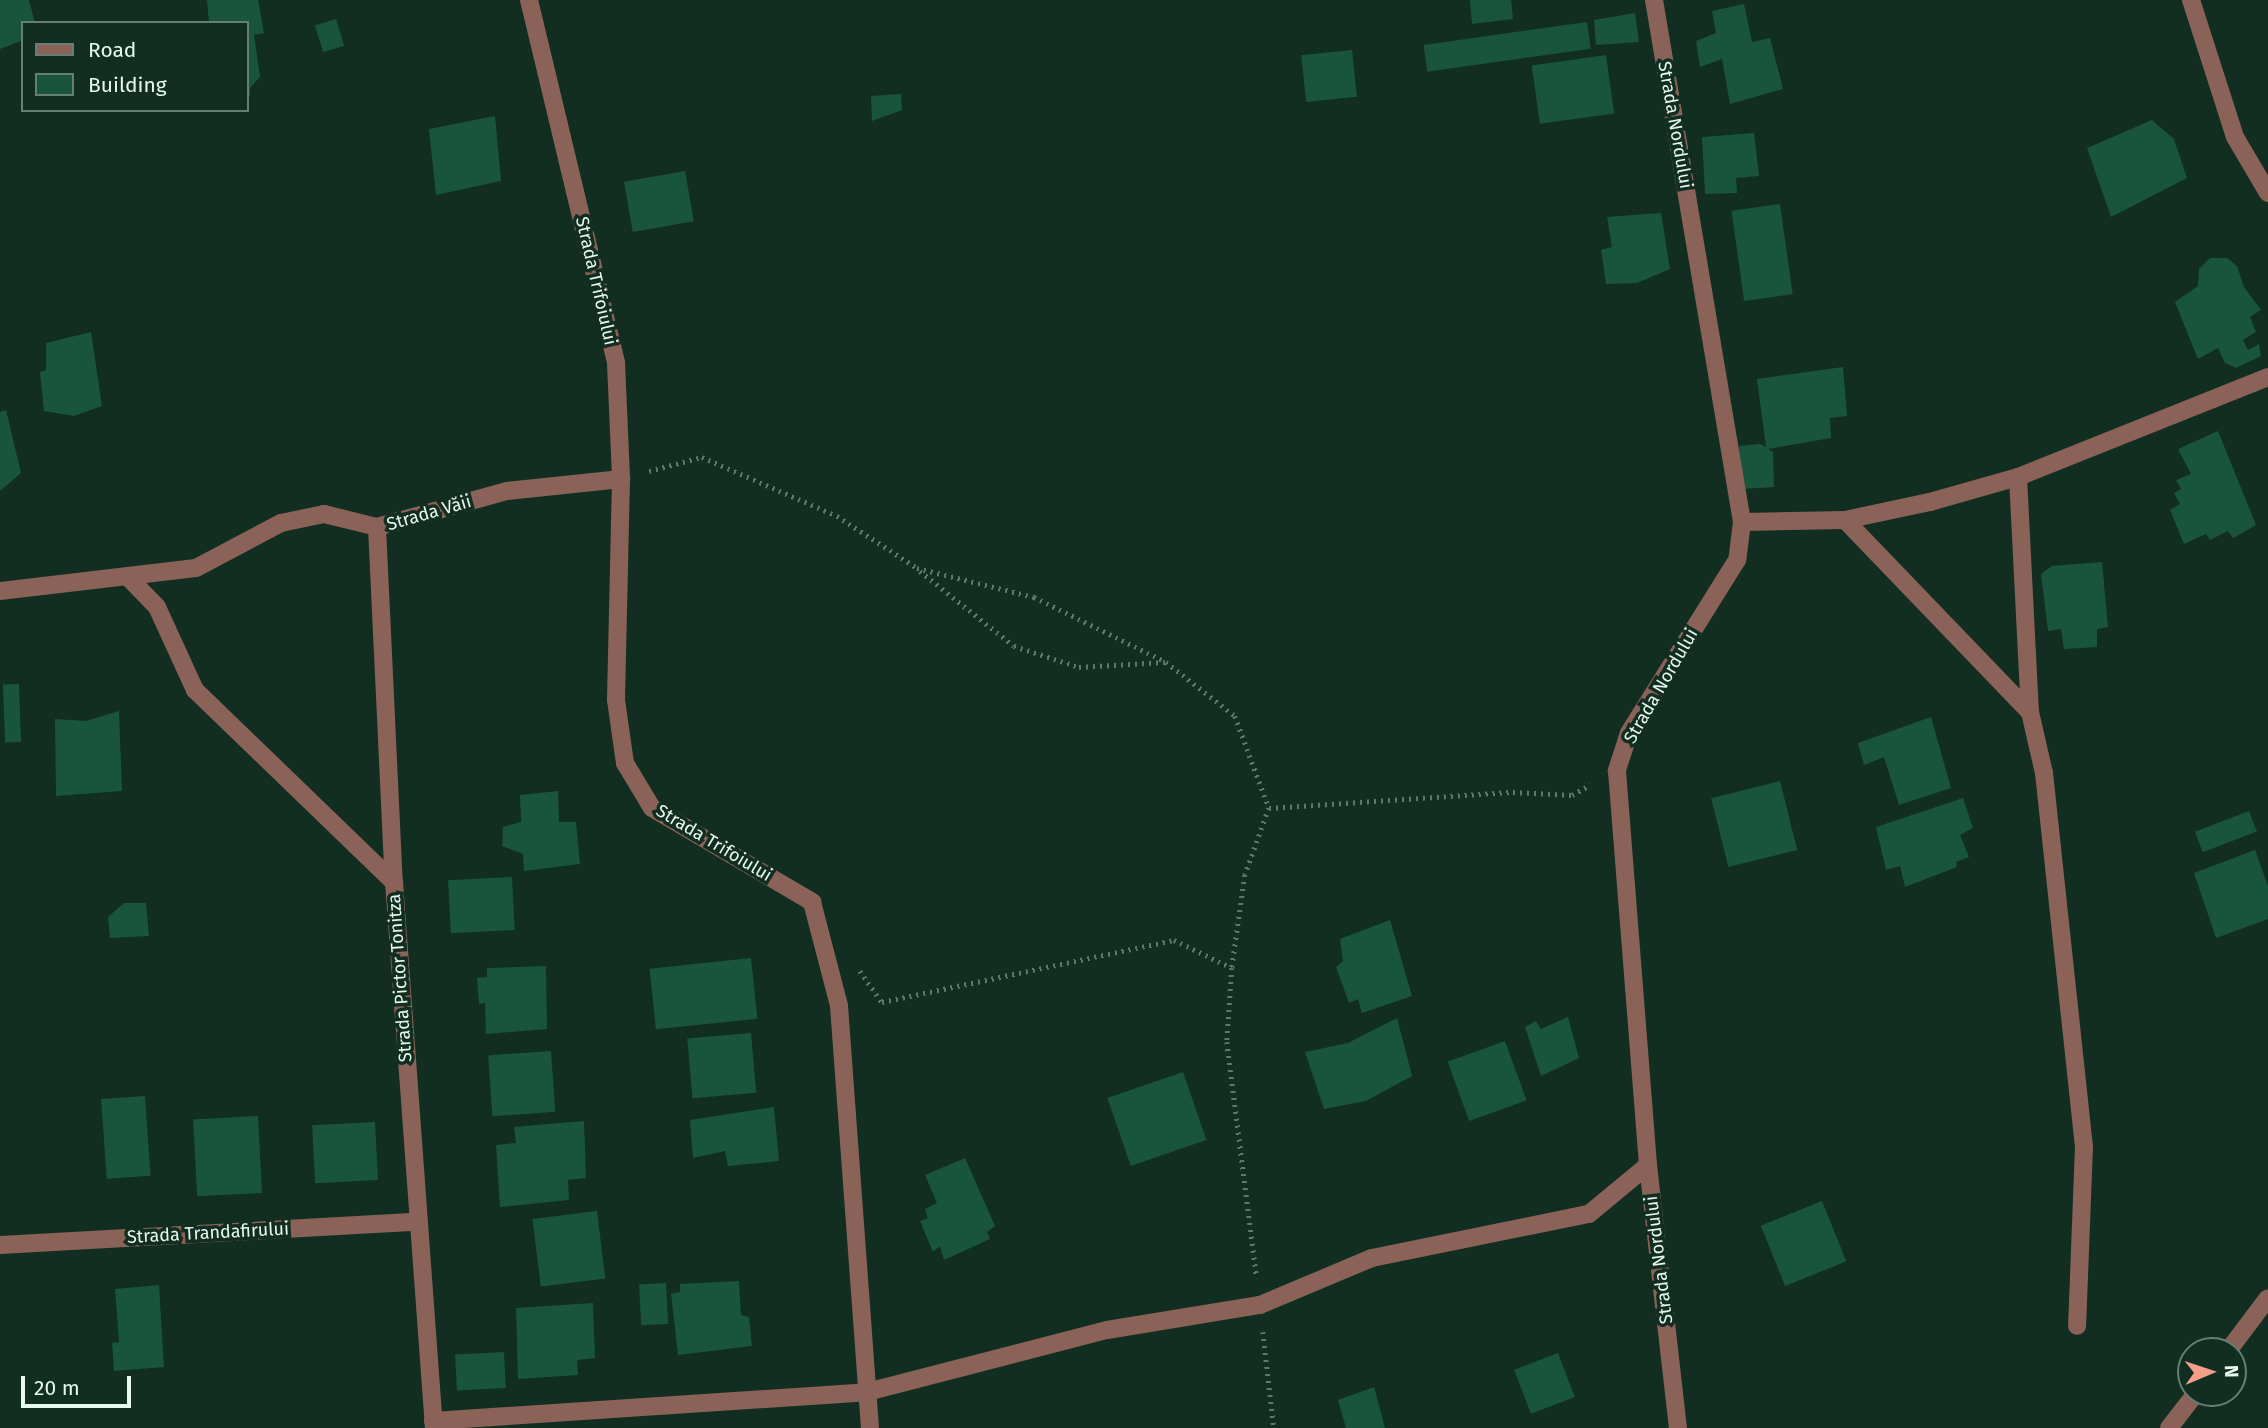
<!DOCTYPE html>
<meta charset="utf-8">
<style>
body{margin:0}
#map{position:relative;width:2268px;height:1428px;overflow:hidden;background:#112e21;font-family:"Fira Sans",sans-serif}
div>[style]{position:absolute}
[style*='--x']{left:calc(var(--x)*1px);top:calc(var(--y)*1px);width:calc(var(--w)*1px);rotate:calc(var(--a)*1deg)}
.building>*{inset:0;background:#19553c;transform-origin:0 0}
.path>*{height:4.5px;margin-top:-2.25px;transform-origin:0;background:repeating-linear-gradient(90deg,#5f776c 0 2px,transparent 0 7px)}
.street>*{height:18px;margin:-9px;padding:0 9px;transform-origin:9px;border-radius:9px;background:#8b6258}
span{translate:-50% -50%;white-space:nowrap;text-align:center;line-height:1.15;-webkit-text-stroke:7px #112e21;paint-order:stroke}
.street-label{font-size:18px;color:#e7f8ef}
.legend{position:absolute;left:21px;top:21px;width:228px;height:91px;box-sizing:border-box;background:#112e21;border:2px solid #677f73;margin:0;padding:9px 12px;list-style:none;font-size:21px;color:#e7f8ef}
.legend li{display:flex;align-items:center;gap:14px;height:35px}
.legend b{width:35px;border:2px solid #677f73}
.north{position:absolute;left:2177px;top:1337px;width:70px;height:70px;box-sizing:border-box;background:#112e21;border:2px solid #677f73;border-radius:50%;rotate:88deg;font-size:19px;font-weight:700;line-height:28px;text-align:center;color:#e7f8ef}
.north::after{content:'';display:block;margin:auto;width:24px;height:32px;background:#f49e88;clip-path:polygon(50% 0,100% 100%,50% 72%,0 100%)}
.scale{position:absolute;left:21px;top:1376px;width:110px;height:32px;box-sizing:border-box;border:4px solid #e7f8ef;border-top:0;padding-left:9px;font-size:21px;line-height:24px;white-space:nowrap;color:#e7f8ef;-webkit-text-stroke:5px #112e21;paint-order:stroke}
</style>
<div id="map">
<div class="building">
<div style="clip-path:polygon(0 0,29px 0,35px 23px,23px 23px,23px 40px,0 49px)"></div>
<div style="clip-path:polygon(207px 0,258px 0,264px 33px,254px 35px,260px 77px,250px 88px,250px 96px,247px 97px,247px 23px,209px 23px)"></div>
<div style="clip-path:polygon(1470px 0,1511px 0,1513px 19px,1472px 24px)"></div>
<div style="clip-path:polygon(1744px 4px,1752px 42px,1770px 38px,1783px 89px,1730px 104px,1722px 59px,1700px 67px,1696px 41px,1716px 33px,1712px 11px)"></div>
<div style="clip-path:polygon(1635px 13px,1639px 42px,1596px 45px,1594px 20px)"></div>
<div style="left:336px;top:19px;width:28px;height:22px;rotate:73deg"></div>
<div style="left:1587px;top:22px;width:27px;height:165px;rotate:82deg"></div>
<div style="left:1352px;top:50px;width:47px;height:51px;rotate:84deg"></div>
<div style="left:1606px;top:55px;width:59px;height:75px;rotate:82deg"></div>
<div style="clip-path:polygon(901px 94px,902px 110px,872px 121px,871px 96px)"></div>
<div style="clip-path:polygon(495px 116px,501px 181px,436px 195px,429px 129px)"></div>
<div style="clip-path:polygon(2152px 120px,2174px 139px,2187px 178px,2111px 217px,2087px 148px)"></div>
<div style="clip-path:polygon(1754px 133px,1759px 176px,1736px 178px,1737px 193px,1705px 194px,1702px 137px)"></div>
<div style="left:685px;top:171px;width:51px;height:62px;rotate:80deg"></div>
<div style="left:1780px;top:204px;width:91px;height:49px;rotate:82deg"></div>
<div style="clip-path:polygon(1661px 213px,1670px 269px,1637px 283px,1606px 284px,1601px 250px,1612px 247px,1607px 217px)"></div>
<div style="clip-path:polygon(2210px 258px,2227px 258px,2237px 266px,2244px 287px,2261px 310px,2250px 317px,2256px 332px,2243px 340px,2248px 350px,2259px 344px,2261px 356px,2236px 368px,2225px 363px,2218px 348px,2198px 359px,2175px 302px,2198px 286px,2199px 269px)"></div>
<div style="clip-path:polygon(91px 332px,102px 406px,74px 416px,44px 411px,40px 372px,46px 370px,46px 343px)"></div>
<div style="clip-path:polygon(1843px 367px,1847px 416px,1830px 418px,1831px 438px,1768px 449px,1773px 452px,1774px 487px,1742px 489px,1739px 446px,1760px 444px,1766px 447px,1757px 379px)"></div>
<div style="clip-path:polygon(6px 410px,21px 473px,0 491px,0 412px)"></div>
<div style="clip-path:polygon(2218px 431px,2256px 525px,2233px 538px,2228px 531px,2210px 540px,2206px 534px,2184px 544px,2170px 510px,2180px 504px,2174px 493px,2181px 489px,2176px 480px,2191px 474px,2178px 449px)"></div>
<div style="clip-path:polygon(2102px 562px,2108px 627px,2097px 629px,2097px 647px,2064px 649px,2061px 629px,2048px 631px,2041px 574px,2052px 566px)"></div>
<div style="left:19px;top:684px;width:58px;height:16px;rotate:88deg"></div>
<div style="clip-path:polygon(119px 711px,122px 791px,56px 796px,55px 719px,86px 721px)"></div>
<div style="clip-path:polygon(1931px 717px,1951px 788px,1899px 805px,1884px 757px,1864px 765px,1858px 743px)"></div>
<div style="left:1780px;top:781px;width:71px;height:71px;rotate:76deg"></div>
<div style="clip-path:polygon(558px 791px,559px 822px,576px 822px,580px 864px,524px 871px,523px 854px,502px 846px,503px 827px,521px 822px,520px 795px)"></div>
<div style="clip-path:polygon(1963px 798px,1973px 828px,1960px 835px,1969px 857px,1956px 862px,1957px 867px,1905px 887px,1900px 866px,1886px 870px,1876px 827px)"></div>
<div style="left:2249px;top:811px;width:22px;height:58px;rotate:69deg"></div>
<div style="clip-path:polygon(2255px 850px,2268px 886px,2268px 919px,2216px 938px,2194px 873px)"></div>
<div style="left:512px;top:877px;width:53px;height:64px;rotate:87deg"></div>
<div style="clip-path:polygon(124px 903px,146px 903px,149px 936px,110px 938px,108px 917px)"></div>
<div style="clip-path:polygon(1390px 920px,1412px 996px,1362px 1013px,1358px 999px,1349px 1003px,1336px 967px,1343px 961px,1340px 939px)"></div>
<div style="left:751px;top:958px;width:61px;height:102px;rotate:84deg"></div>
<div style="clip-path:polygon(546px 966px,547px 1029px,486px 1034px,485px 1003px,479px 1004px,477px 978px,487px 977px,487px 968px)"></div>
<div style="clip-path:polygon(1568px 1017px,1579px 1058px,1541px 1076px,1525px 1027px,1536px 1021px,1541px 1029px)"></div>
<div style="clip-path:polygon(1397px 1018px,1412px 1076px,1366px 1101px,1324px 1109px,1305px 1052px,1348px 1043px)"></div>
<div style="left:751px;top:1033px;width:60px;height:64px;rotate:85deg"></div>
<div style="left:1505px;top:1041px;width:63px;height:61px;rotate:70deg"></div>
<div style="left:551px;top:1051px;width:61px;height:63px;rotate:86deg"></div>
<div style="left:1183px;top:1072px;width:72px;height:80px;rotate:71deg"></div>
<div style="left:145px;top:1096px;width:80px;height:44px;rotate:86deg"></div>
<div style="clip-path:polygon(774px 1107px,779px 1161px,728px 1166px,725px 1151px,693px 1158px,690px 1120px)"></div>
<div style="left:258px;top:1116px;width:77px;height:65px;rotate:87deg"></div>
<div style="clip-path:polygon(584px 1121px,586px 1178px,568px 1180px,569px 1200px,500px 1207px,496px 1145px,516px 1143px,514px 1127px)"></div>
<div style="left:375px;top:1122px;width:58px;height:63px;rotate:87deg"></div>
<div style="clip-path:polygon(965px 1158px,995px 1226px,987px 1232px,990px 1239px,944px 1260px,940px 1246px,933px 1252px,920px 1221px,928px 1218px,925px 1209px,937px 1203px,925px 1175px)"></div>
<div style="left:1822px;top:1201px;width:65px;height:66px;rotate:68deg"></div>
<div style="left:597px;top:1211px;width:68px;height:65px;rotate:83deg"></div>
<div style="clip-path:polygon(739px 1281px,741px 1315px,749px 1317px,752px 1346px,678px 1355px,671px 1294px,680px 1292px,680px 1284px)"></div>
<div style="left:666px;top:1283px;width:41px;height:27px;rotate:87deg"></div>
<div style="clip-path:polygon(159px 1285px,164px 1367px,114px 1371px,112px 1343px,119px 1342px,115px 1289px)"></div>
<div style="clip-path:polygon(593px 1303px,595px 1358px,577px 1360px,578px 1375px,518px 1379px,516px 1308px)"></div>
<div style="left:504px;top:1352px;width:36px;height:49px;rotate:87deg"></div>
<div style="left:1558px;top:1353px;width:47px;height:47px;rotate:69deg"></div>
<div style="clip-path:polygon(1374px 1387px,1385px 1428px,1346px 1428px,1338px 1400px)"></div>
</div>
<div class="path">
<div style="--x:649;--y:471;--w:55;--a:-14.8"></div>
<div style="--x:702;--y:457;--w:147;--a:23.6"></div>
<div style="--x:837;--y:516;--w:95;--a:33"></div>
<div style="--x:917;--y:568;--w:121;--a:13.9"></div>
<div style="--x:1034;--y:597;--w:147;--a:26.2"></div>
<div style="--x:1166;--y:662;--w:88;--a:38"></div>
<div style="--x:1235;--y:716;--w:98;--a:69.7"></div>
<div style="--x:1269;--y:808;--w:71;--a:109.7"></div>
<div style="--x:1245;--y:875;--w:94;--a:98"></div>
<div style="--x:920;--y:571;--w:120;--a:38.6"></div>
<div style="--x:1014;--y:646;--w:68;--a:17.9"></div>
<div style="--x:1079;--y:667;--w:86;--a:-3.3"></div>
<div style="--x:1269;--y:808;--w:245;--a:-3.8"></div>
<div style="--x:1513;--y:792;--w:59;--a:2.9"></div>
<div style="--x:1572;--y:795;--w:21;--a:-29"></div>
<div style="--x:860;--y:971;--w:38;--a:55"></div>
<div style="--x:882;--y:1002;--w:299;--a:-12"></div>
<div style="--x:1174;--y:940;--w:64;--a:25.8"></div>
<div style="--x:1232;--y:968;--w:74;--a:93.9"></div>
<div style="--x:1227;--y:1042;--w:238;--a:82.8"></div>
<div style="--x:1263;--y:1332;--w:97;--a:83.5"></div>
</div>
<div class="street">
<div style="--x:529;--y:0;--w:373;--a:76.5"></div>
<div style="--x:616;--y:363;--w:116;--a:87.5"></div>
<div style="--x:621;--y:479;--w:221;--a:91.3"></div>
<div style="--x:616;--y:700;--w:64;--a:81.9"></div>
<div style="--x:625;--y:763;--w:52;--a:59"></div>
<div style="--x:652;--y:808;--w:186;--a:30.4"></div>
<div style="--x:812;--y:902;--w:107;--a:75.4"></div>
<div style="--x:839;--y:1006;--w:423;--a:85.8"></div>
<div style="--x:1654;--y:0;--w:529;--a:80.43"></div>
<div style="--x:1742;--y:522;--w:38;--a:97"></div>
<div style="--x:1737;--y:560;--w:204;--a:122"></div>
<div style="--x:1629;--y:733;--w:40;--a:108"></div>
<div style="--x:1617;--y:771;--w:395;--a:85.5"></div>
<div style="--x:1648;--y:1165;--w:265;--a:83.5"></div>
<div style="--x:2191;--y:0;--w:144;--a:72.2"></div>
<div style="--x:2235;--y:137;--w:65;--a:59.5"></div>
<div style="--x:2018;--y:477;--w:235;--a:87.1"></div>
<div style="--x:2030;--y:712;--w:63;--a:77.1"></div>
<div style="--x:2044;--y:773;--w:375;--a:83.9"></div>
<div style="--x:2084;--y:1146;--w:180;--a:92.2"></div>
<div style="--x:1845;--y:520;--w:267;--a:46.1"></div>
<div style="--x:1742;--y:522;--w:103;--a:-1.1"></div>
<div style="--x:1845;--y:520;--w:87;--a:-12"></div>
<div style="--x:1930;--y:502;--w:91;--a:-15.9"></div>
<div style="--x:2018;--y:477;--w:269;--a:-21.8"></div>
<div style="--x:377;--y:527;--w:355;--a:87.3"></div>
<div style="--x:394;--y:882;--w:547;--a:85.81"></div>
<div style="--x:127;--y:576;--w:43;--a:45.9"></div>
<div style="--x:157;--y:607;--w:91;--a:65.4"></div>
<div style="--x:195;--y:690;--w:277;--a:44"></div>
<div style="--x:0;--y:591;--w:197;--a:-6.7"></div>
<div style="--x:196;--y:568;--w:96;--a:-27.9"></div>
<div style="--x:281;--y:523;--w:44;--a:-11.8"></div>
<div style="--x:324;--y:514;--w:55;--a:13.8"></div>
<div style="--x:377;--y:527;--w:135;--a:-15.5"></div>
<div style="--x:507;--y:491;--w:115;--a:-6"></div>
<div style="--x:0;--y:1245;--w:416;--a:-3.2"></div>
<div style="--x:2228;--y:1351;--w:66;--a:-53"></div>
<div style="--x:433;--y:1421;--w:435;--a:-3.8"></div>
<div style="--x:867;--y:1392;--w:248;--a:-14.5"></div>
<div style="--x:1107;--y:1330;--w:155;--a:-9.3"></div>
<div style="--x:1260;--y:1305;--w:121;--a:-22.8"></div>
<div style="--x:1372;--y:1258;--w:221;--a:-11.5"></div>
<div style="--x:1589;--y:1214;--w:77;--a:-39.7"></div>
<div style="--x:2169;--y:1428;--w:44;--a:-52.4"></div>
</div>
<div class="street-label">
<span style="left:1675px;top:125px;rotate:80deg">Strada Nordului</span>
<span style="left:596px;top:281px;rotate:77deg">Strada Trifoiului</span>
<span style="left:429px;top:513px;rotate:-16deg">Strada Văii</span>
<span style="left:1661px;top:686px;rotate:-60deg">Strada Nordului</span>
<span style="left:714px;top:843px;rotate:31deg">Strada Trifoiului</span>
<span style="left:400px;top:978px;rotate:-94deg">Strada Pictor Tonitza</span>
<span style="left:208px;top:1233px;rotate:-3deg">Strada Trandafirului</span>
<span style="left:1659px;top:1260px;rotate:-97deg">Strada Nordului</span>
</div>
<ul class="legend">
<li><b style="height:9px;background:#8b6258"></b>Road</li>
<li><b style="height:19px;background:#19553c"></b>Building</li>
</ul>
<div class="north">N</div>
<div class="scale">20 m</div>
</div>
